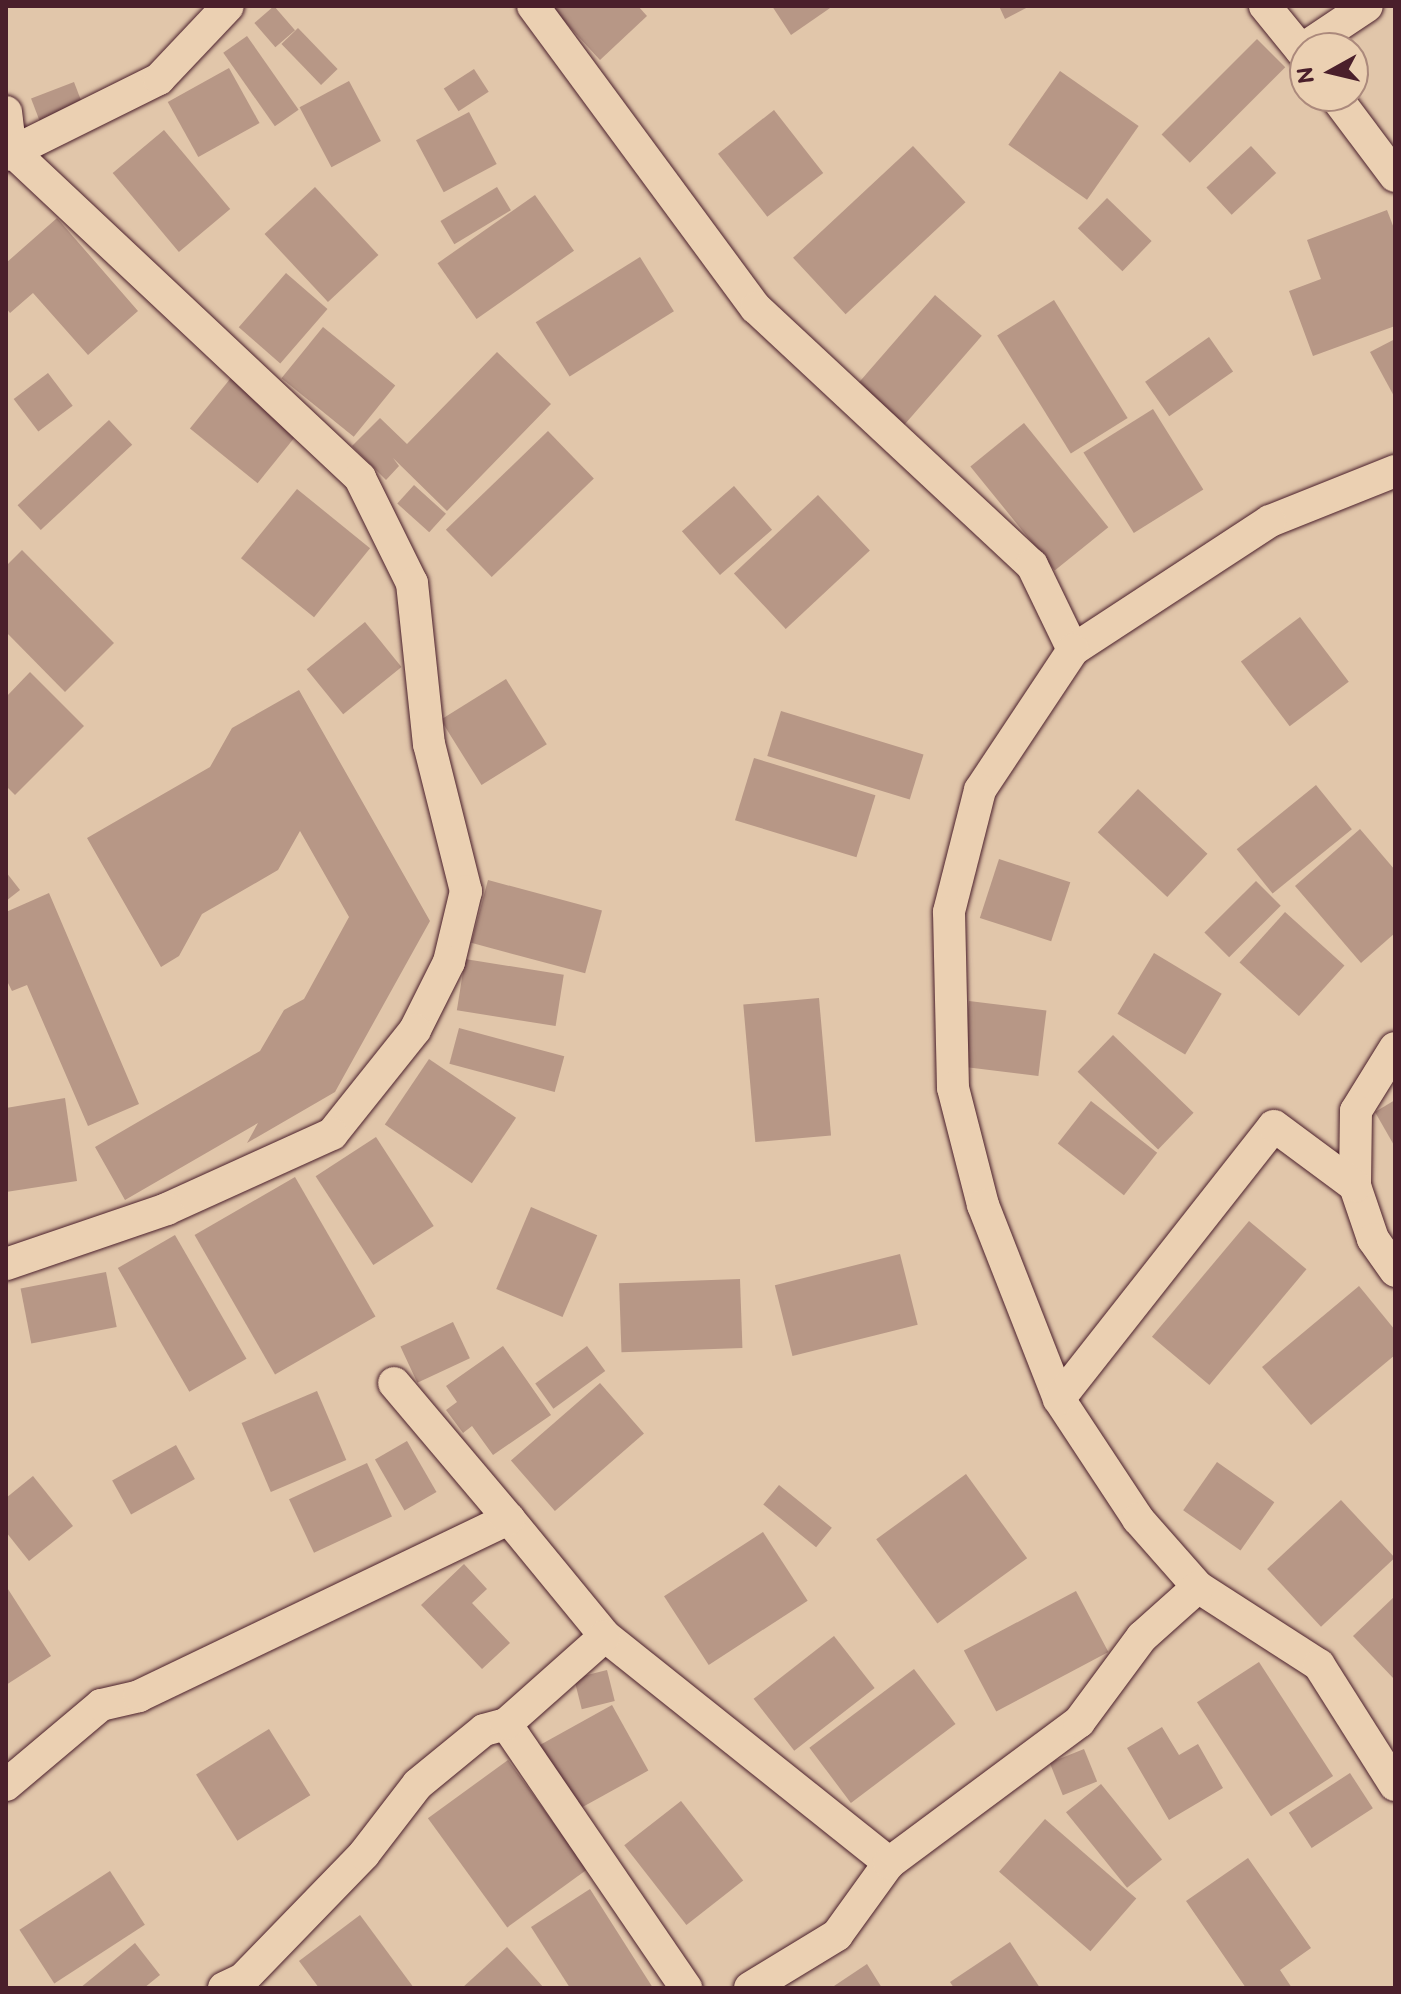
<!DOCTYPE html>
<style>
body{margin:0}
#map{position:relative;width:1401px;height:1994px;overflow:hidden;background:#e1c6aa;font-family:"Balsamiq Sans",sans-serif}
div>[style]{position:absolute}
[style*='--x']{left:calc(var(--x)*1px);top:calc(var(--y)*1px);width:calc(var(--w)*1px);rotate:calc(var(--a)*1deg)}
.building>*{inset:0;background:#b79786;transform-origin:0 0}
.roads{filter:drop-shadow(0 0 2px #4a1f2b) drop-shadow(0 0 2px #4a1f2b)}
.minor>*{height:32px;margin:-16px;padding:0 16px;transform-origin:16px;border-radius:16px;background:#ebd0b2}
span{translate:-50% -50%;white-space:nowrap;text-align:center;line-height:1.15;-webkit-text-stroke:7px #ebd0b2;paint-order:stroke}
.frame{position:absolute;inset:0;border:8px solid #4a1f2b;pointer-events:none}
.north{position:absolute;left:1289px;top:32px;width:80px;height:80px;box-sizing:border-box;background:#ebd0b2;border:2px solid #ab897c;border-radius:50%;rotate:262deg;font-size:22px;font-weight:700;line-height:32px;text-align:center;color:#4a1f2b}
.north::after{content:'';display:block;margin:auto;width:28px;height:36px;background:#4a1f2b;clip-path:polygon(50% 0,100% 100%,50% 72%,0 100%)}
</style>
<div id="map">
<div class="building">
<div style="left:274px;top:6px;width:32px;height:26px;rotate:49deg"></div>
<div style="clip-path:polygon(638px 6px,647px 16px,600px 60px,552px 8px)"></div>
<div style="clip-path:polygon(772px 6px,833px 6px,791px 35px)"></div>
<div style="clip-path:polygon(999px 6px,1030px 6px,1005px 19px)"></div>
<div style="left:298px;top:28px;width:57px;height:23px;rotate:46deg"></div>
<div style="left:247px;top:36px;width:90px;height:29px;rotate:55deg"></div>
<div style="left:1257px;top:39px;width:40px;height:135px;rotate:45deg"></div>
<div style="left:229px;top:68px;width:63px;height:70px;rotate:61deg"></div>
<div style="left:474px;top:69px;width:27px;height:36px;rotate:57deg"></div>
<div style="left:1060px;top:71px;width:96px;height:90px;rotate:35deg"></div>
<div style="left:349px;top:81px;width:68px;height:56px;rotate:62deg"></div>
<div style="left:74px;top:82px;width:28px;height:46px;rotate:69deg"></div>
<div style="left:774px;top:110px;width:80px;height:71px;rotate:52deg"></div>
<div style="left:469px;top:112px;width:59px;height:60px;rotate:62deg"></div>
<div style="left:164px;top:130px;width:103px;height:67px;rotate:50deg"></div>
<div style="left:913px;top:146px;width:77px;height:164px;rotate:47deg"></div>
<div style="left:1251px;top:146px;width:37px;height:61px;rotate:47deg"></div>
<div style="left:315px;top:187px;width:93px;height:69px;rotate:47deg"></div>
<div style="left:497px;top:187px;width:27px;height:66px;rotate:59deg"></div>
<div style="left:535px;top:195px;width:68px;height:119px;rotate:55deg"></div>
<div style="left:1107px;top:198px;width:62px;height:42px;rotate:44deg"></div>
<div style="clip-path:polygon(1387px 210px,1395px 231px,1395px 326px,1313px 356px,1289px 291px,1321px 279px,1307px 240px)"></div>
<div style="clip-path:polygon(57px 218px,138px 311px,88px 355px,33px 293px,10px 313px,6px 308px,6px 263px)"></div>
<div style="left:640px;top:257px;width:64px;height:123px;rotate:58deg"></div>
<div style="left:286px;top:273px;width:55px;height:72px;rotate:41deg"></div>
<div style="left:935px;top:295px;width:62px;height:118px;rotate:41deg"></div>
<div style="left:1054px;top:300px;width:139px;height:67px;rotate:58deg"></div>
<div style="left:323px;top:327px;width:93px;height:66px;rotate:39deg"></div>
<div style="left:1209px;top:337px;width:42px;height:78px;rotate:55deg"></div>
<div style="clip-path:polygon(1395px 339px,1395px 398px,1370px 352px)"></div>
<div style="clip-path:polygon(497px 352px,551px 404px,447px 511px,393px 458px,399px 466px,386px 480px,352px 446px,380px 418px,407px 444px)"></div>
<div style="left:48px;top:373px;width:41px;height:43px;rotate:53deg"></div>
<div style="left:234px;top:374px;width:87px;height:70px;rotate:39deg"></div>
<div style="left:1153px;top:409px;width:95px;height:82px;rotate:58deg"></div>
<div style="left:109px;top:420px;width:34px;height:125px;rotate:47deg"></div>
<div style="left:1024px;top:423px;width:134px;height:69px;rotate:51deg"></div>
<div style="left:548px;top:431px;width:66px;height:142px;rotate:46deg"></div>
<div style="left:414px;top:485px;width:43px;height:25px;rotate:42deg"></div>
<div style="left:734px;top:486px;width:58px;height:69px;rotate:49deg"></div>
<div style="left:297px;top:489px;width:94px;height:89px;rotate:39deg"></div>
<div style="left:818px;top:495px;width:76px;height:115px;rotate:47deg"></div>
<div style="clip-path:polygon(22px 550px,114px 643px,65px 692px,6px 632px,6px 566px)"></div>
<div style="left:1300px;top:617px;width:81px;height:74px;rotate:53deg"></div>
<div style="left:365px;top:622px;width:58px;height:75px;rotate:51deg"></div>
<div style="clip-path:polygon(30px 672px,84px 726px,15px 795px,6px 786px,6px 697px)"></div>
<div style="left:506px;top:679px;width:77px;height:77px;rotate:58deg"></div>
<div style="clip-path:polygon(299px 690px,430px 921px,335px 1092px,247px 1143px,258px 1123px,125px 1200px,95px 1147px,260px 1051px,284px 1010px,304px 999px,349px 917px,300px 831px,278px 870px,202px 914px,179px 956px,161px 967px,87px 838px,210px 767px,232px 728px)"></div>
<div style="left:781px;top:711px;width:149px;height:47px;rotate:17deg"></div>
<div style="left:754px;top:758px;width:127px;height:65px;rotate:17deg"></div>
<div style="left:1316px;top:785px;width:57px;height:102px;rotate:51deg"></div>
<div style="left:1138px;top:789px;width:95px;height:59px;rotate:43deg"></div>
<div style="clip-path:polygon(1360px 829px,1395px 870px,1395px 933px,1361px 963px,1295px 886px)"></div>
<div style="left:999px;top:859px;width:75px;height:62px;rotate:18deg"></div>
<div style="clip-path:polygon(6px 872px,20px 890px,6px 901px)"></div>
<div style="left:488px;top:880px;width:118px;height:65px;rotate:15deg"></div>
<div style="left:1256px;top:881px;width:35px;height:73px;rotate:45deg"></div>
<div style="clip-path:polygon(49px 893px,139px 1104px,88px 1126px,27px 985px,12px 991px,6px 979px,6px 912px)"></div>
<div style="left:1285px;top:912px;width:80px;height:68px;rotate:42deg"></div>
<div style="left:1154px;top:953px;width:79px;height:71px;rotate:31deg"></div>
<div style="left:465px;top:959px;width:100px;height:52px;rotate:9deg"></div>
<div style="left:819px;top:998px;width:138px;height:76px;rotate:85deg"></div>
<div style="left:969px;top:1001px;width:78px;height:66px;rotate:7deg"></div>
<div style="left:459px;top:1028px;width:109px;height:37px;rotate:15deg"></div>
<div style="left:1113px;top:1035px;width:112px;height:51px;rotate:44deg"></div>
<div style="left:429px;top:1059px;width:105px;height:79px;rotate:34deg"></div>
<div style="clip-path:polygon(65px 1098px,77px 1181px,6px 1192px,6px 1108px)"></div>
<div style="clip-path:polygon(1395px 1100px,1395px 1147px,1375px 1112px)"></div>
<div style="left:1091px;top:1101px;width:84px;height:54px;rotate:38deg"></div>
<div style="left:376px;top:1137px;width:106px;height:72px;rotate:57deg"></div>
<div style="left:295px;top:1177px;width:161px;height:116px;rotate:60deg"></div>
<div style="left:531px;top:1207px;width:72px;height:89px;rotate:23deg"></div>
<div style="left:1249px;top:1221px;width:75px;height:151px;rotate:40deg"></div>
<div style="left:175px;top:1235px;width:143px;height:66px;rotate:60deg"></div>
<div style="left:900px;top:1254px;width:73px;height:129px;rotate:76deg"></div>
<div style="left:106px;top:1272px;width:56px;height:87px;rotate:79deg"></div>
<div style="left:740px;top:1279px;width:69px;height:121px;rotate:88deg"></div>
<div style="clip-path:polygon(1359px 1286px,1395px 1330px,1395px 1355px,1311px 1425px,1262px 1367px)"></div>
<div style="left:453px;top:1322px;width:40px;height:58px;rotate:65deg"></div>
<div style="clip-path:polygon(503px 1346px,551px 1415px,493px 1455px,472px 1426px,463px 1433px,446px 1410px,457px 1402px,446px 1386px)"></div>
<div style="left:587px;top:1346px;width:31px;height:64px;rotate:54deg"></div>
<div style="left:600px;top:1383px;width:67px;height:118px;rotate:49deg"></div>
<div style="left:317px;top:1391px;width:75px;height:82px;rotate:67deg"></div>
<div style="left:407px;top:1441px;width:59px;height:37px;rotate:60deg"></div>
<div style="left:176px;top:1445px;width:39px;height:73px;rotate:61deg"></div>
<div style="left:1217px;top:1462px;width:70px;height:59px;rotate:35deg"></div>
<div style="left:367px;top:1463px;width:59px;height:86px;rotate:65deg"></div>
<div style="left:966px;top:1474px;width:104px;height:111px;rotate:54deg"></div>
<div style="clip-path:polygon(33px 1476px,73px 1526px,29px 1561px,6px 1532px,6px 1498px)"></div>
<div style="left:779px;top:1485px;width:68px;height:25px;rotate:39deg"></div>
<div style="left:1341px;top:1500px;width:79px;height:101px;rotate:47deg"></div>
<div style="left:763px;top:1532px;width:82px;height:118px;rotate:57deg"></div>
<div style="clip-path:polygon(464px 1564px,487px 1589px,472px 1603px,510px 1643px,482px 1669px,421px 1605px)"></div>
<div style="clip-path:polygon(6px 1586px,51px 1656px,6px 1685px)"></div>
<div style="left:1076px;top:1591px;width:69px;height:127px;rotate:62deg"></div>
<div style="clip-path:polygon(1395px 1596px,1395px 1680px,1353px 1636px)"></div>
<div style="left:834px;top:1636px;width:66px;height:102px;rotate:52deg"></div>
<div style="left:1259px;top:1662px;width:136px;height:74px;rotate:57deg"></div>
<div style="left:914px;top:1669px;width:69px;height:131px;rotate:53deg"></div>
<div style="left:607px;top:1670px;width:32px;height:34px;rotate:76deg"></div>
<div style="left:612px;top:1705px;width:75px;height:85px;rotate:61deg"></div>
<div style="clip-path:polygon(1162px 1727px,1179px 1755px,1198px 1744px,1223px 1788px,1169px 1820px,1127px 1748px)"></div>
<div style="left:269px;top:1729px;width:78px;height:86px;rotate:58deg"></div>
<div style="left:1084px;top:1749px;width:35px;height:37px;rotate:68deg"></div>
<div style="left:508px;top:1760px;width:135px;height:99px;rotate:54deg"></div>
<div style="left:1350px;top:1773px;width:42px;height:73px;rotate:57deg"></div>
<div style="left:1101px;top:1784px;width:97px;height:45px;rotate:51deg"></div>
<div style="left:681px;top:1801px;width:101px;height:72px;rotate:52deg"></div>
<div style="left:1045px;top:1819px;width:121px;height:70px;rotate:41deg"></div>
<div style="clip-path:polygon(1248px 1858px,1311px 1948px,1280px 1970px,1292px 1988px,1246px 1988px,1186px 1901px)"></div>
<div style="left:110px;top:1871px;width:64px;height:108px;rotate:57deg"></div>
<div style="clip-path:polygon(590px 1889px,653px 1988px,570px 1988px,531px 1927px)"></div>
<div style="clip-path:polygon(360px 1915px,414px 1988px,319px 1988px,299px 1961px)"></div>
<div style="clip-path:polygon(1010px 1942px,1040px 1988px,954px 1988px,950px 1982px)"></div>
<div style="clip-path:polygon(135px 1943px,160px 1975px,144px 1988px,80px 1988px)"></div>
<div style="clip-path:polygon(507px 1947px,544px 1988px,462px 1988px)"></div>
<div style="clip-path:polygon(867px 1964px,882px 1988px,831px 1988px)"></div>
</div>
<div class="roads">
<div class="minor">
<div style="--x:533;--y:6;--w:375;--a:53.6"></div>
<div style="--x:756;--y:308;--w:377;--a:43"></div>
<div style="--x:1032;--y:565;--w:94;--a:64.2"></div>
<div style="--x:1265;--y:6;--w:63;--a:50.8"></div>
<div style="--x:1301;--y:50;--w:79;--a:-33.7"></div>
<div style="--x:1335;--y:96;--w:100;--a:53.1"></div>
<div style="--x:6;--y:112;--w:38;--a:83"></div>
<div style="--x:11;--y:150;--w:479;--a:43.2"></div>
<div style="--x:360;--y:478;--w:117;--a:63.7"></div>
<div style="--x:412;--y:583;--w:162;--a:84"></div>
<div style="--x:429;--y:744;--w:152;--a:75.9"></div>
<div style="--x:466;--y:891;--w:73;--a:103.5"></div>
<div style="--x:449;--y:962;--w:76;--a:116.6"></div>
<div style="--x:415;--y:1030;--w:133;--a:128.6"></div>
<div style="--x:332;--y:1134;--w:181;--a:155.6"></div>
<div style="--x:167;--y:1209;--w:170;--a:161.1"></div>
<div style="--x:6;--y:155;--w:171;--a:-26.4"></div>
<div style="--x:159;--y:79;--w:100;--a:-46.6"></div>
<div style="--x:1395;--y:471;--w:135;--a:158.2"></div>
<div style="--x:1270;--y:521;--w:235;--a:146.8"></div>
<div style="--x:1073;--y:650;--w:168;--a:123.6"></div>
<div style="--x:980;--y:790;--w:126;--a:104.3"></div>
<div style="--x:949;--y:912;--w:176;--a:88.7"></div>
<div style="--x:953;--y:1088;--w:121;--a:75.6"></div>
<div style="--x:983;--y:1205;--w:208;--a:68.6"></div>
<div style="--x:1059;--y:1399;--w:144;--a:56.6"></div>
<div style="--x:1138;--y:1519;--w:91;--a:48.6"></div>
<div style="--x:1198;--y:1587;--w:144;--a:32.8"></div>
<div style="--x:1319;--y:1665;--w:142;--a:57.7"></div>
<div style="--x:1395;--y:1048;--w:74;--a:121.8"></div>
<div style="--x:1356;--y:1111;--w:75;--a:90.8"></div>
<div style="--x:1355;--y:1186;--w:56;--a:71.2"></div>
<div style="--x:1373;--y:1239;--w:39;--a:55"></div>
<div style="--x:1059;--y:1399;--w:347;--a:-51.8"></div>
<div style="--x:1274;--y:1126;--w:101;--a:36.5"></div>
<div style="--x:509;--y:1519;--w:151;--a:50.6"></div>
<div style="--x:605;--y:1636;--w:364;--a:38.6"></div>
<div style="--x:506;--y:1724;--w:320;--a:55.7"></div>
<div style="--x:6;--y:1785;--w:124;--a:-40.1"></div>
<div style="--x:101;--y:1705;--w:39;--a:-13"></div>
<div style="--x:139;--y:1696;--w:410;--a:-25.6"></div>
<div style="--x:509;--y:1519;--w:178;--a:-130.2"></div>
<div style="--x:224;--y:1988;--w:21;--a:-25"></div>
<div style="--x:243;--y:1979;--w:174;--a:-45.9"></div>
<div style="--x:364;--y:1854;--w:88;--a:-52.4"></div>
<div style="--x:418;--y:1784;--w:85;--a:-39.3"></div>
<div style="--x:484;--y:1730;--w:23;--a:-15"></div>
<div style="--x:506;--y:1724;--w:132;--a:-41.6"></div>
<div style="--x:750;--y:1988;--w:102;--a:-31.3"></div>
<div style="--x:837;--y:1935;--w:89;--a:-54.2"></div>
<div style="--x:889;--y:1863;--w:237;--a:-36.6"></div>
<div style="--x:1079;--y:1722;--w:106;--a:-53.5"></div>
<div style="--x:1142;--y:1637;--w:75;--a:-41.8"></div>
</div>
</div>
<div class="frame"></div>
<div class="north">N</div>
</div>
